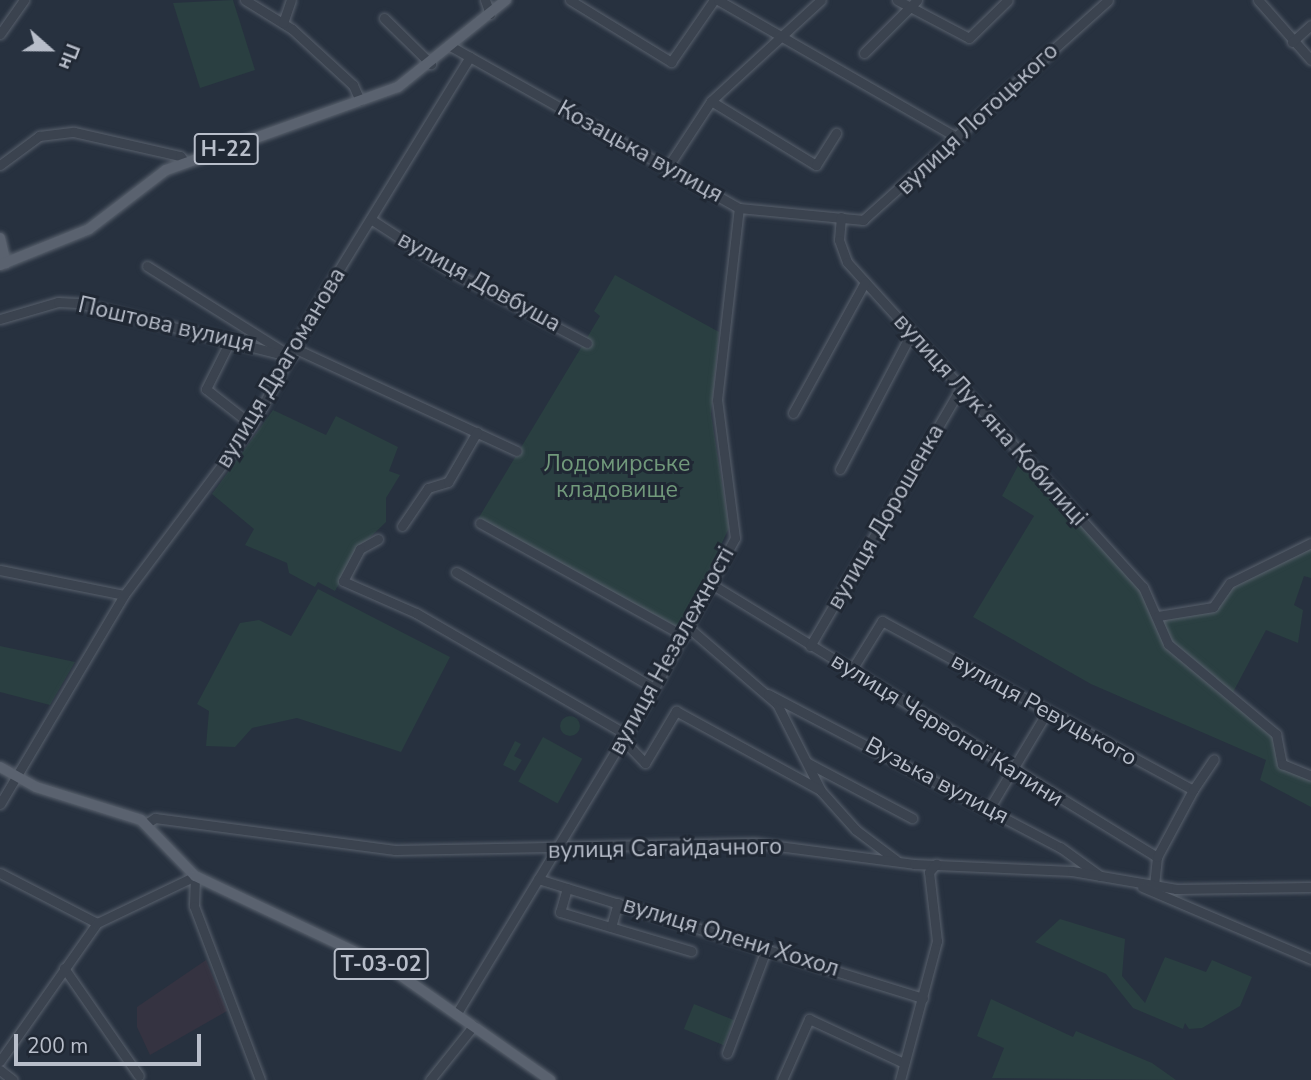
<!DOCTYPE html>
<meta charset="utf-8">
<style>
body{margin:0}
#map{position:relative;width:1311px;height:1080px;overflow:hidden;background:#27313f;font-family:"Nunito Sans",sans-serif}
div>[style]{position:absolute}
[style*='--x']{left:calc(var(--x)*1px);top:calc(var(--y)*1px);width:calc(var(--w)*1px);rotate:calc(var(--a)*1deg)}
.medical>*{inset:0;background:#353341}
.green>*{inset:0;background:#2a3f41;transform-origin:0 0}
.round{border-radius:50%}
.roads{filter:drop-shadow(0 0 2px #59616d) drop-shadow(0 0 2px #59616d)}
.minor>*{height:9px;margin:-4.5px;padding:0 4.5px;transform-origin:4.5px;border-radius:4.5px;background:#3b434f}
.major>*{height:10px;margin:-5px;padding:0 5px;transform-origin:5px;border-radius:5px;background:#5a626f}
span{translate:-50% -50%;white-space:nowrap;text-align:center;line-height:1.15;-webkit-text-stroke:6px #202834;paint-order:stroke}
.shield-label span{padding:2px 5px;background:#202834;border:2px solid;border-radius:5px;-webkit-text-stroke-width:0}
.shield-label{font-size:21px;color:#b8beca;font-weight:700}
.street-label{font-size:23px;color:#b8beca}
.park-label{font-size:23px;color:#71997b}
.north{position:absolute;left:14px;top:14px;width:70px;height:70px;-webkit-text-stroke:5px #202834;paint-order:stroke;rotate:111deg;font-size:19px;font-weight:700;line-height:28px;text-align:center;color:#b8beca}
.north::after{content:'';display:block;margin:auto;width:24px;height:32px;background:#b8beca;clip-path:polygon(50% 0,100% 100%,50% 72%,0 100%)}
.scale{position:absolute;left:14px;top:1034px;width:187px;height:32px;box-sizing:border-box;border:4px solid #b8beca;border-top:0;padding-left:9px;font-size:21px;line-height:24px;white-space:nowrap;color:#b8beca;-webkit-text-stroke:5px #202834;paint-order:stroke}
</style>
<div id="map">
<div class="medical">
<div style="clip-path:polygon(206px 960px,227px 1011px,150px 1055px,137px 1027px,137px 1007px)"></div>
</div>
<div class="green">
<div style="clip-path:polygon(233px 0,255px 70px,200px 88px,173px 3px)"></div>
<div style="clip-path:polygon(615px 275px,719px 332px,711px 414px,729px 528px,681px 629px,478px 519px,600px 316px,594px 311px)"></div>
<div style="clip-path:polygon(273px 410px,326px 435px,336px 416px,398px 447px,389px 471px,400px 475px,386px 498px,386px 522px,359px 548px,335px 591px,318px 582px,315px 587px,289px 573px,287px 563px,245px 545px,254px 529px,212px 494px)"></div>
<div style="clip-path:polygon(1020px 462px,1107px 549px,1161px 616px,1202px 612px,1231px 584px,1311px 546px,1311px 578px,1304px 576px,1294px 605px,1303px 610px,1298px 643px,1266px 630px,1230px 698px,1274px 735px,1280px 765px,1311px 778px,1311px 807px,1260px 780px,1266px 760px,1091px 684px,973px 617px,1034px 516px,1002px 496px)"></div>
<div style="clip-path:polygon(318px 589px,450px 657px,401px 752px,297px 718px,252px 728px,235px 747px,206px 746px,209px 711px,197px 704px,240px 623px,259px 620px,291px 636px)"></div>
<div style="clip-path:polygon(0 646px,75px 662px,50px 705px,0 692px)"></div>
<div class="round" style="left:560px;top:716px;width:20px;height:20px"></div>
<div style="left:543px;top:737px;width:45px;height:51px;rotate:29deg"></div>
<div style="clip-path:polygon(515px 741px,521px 744px,514px 756px,522px 760px,515px 771px,503px 765px)"></div>
<div style="clip-path:polygon(1060px 919px,1125px 939px,1122px 976px,1145px 1003px,1165px 957px,1206px 972px,1212px 960px,1252px 977px,1240px 1006px,1202px 1028px,1189px 1029px,1185px 1023px,1183px 1029px,1133px 1008px,1106px 974px,1035px 942px)"></div>
<div style="clip-path:polygon(991px 999px,1073px 1037px,1076px 1031px,1152px 1063px,1176px 1080px,992px 1078px,1004px 1048px,977px 1036px)"></div>
<div style="left:694px;top:1004px;width:43px;height:27px;rotate:22deg"></div>
</div>
<div class="roads">
<div class="minor">
<div style="--x:245;--y:0;--w:55;--a:31.7"></div>
<div style="--x:292;--y:29;--w:83;--a:42.6"></div>
<div style="--x:353;--y:85;--w:17;--a:66"></div>
<div style="--x:485;--y:0;--w:15;--a:70"></div>
<div style="--x:570;--y:0;--w:119;--a:31.5"></div>
<div style="--x:671;--y:62;--w:75;--a:-55.3"></div>
<div style="--x:718;--y:0;--w:277;--a:29.9"></div>
<div style="--x:897;--y:0;--w:81;--a:27.8"></div>
<div style="--x:969;--y:38;--w:54;--a:-44.3"></div>
<div style="--x:1258;--y:0;--w:80;--a:48.5"></div>
<div style="--x:384;--y:18;--w:66;--a:44.4"></div>
<div style="--x:283;--y:23;--w:24;--a:-71"></div>
<div style="--x:0;--y:34;--w:42;--a:-54.8"></div>
<div style="--x:1292;--y:42;--w:25;--a:-42"></div>
<div style="--x:452;--y:47;--w:329;--a:29.3"></div>
<div style="--x:739;--y:208;--w:125;--a:5.5"></div>
<div style="--x:863;--y:220;--w:329;--a:-41.9"></div>
<div style="--x:864;--y:53;--w:75;--a:-45"></div>
<div style="--x:711;--y:101;--w:123;--a:31.4"></div>
<div style="--x:816;--y:165;--w:38;--a:-58"></div>
<div style="--x:0;--y:165;--w:49;--a:-36.6"></div>
<div style="--x:39;--y:136;--w:35;--a:-7"></div>
<div style="--x:74;--y:132;--w:109;--a:12.8"></div>
<div style="--x:180;--y:156;--w:8;--a:50"></div>
<div style="--x:667;--y:168;--w:80;--a:-56.7"></div>
<div style="--x:711;--y:101;--w:149;--a:-42.6"></div>
<div style="--x:841;--y:217;--w:23;--a:95"></div>
<div style="--x:839;--y:240;--w:23;--a:70"></div>
<div style="--x:847;--y:262;--w:440;--a:47.7"></div>
<div style="--x:1143;--y:587;--w:62;--a:66.3"></div>
<div style="--x:1168;--y:644;--w:141;--a:39.8"></div>
<div style="--x:1276;--y:734;--w:31;--a:79"></div>
<div style="--x:1282;--y:764;--w:31;--a:22"></div>
<div style="--x:372;--y:220;--w:92;--a:33"></div>
<div style="--x:449;--y:270;--w:156;--a:27.9"></div>
<div style="--x:147;--y:266;--w:158;--a:32.1"></div>
<div style="--x:0;--y:319;--w:60;--a:-16.3"></div>
<div style="--x:58;--y:302;--w:20;--a:3"></div>
<div style="--x:78;--y:303;--w:220;--a:14.2"></div>
<div style="--x:231;--y:339;--w:56;--a:116.6"></div>
<div style="--x:206;--y:389;--w:58;--a:38"></div>
<div style="--x:296;--y:349;--w:243;--a:24.8"></div>
<div style="--x:793;--y:413;--w:149;--a:-61.2"></div>
<div style="--x:840;--y:469;--w:153;--a:-62.3"></div>
<div style="--x:480;--y:523;--w:233;--a:29"></div>
<div style="--x:402;--y:526;--w:46;--a:-55.6"></div>
<div style="--x:428;--y:488;--w:21;--a:-17"></div>
<div style="--x:448;--y:482;--w:58;--a:-59.9"></div>
<div style="--x:378;--y:539;--w:21;--a:151"></div>
<div style="--x:360;--y:549;--w:36;--a:118"></div>
<div style="--x:343;--y:581;--w:80;--a:23.7"></div>
<div style="--x:416;--y:613;--w:242;--a:30"></div>
<div style="--x:0;--y:570;--w:126;--a:11.4"></div>
<div style="--x:456;--y:572;--w:229;--a:30.4"></div>
<div style="--x:713;--y:585;--w:521;--a:31.49"></div>
<div style="--x:1157;--y:857;--w:29;--a:96"></div>
<div style="--x:1158;--y:616;--w:56;--a:-9.3"></div>
<div style="--x:1213;--y:607;--w:29;--a:-55"></div>
<div style="--x:1230;--y:583;--w:90;--a:-26.3"></div>
<div style="--x:689;--y:628;--w:116;--a:40.8"></div>
<div style="--x:777;--y:704;--w:97;--a:63.2"></div>
<div style="--x:821;--y:791;--w:52;--a:48.1"></div>
<div style="--x:856;--y:830;--w:50;--a:36.9"></div>
<div style="--x:810;--y:646;--w:299;--a:-59.7"></div>
<div style="--x:851;--y:671;--w:59;--a:-58.2"></div>
<div style="--x:882;--y:621;--w:354;--a:28.5"></div>
<div style="--x:1193;--y:790;--w:76;--a:118.2"></div>
<div style="--x:768;--y:694;--w:330;--a:27.7"></div>
<div style="--x:1060;--y:847;--w:49;--a:35.9"></div>
<div style="--x:623;--y:740;--w:32;--a:46"></div>
<div style="--x:645;--y:763;--w:61;--a:-59.2"></div>
<div style="--x:676;--y:711;--w:164;--a:28.7"></div>
<div style="--x:808;--y:763;--w:118;--a:27.9"></div>
<div style="--x:1193;--y:790;--w:37;--a:-56"></div>
<div style="--x:0;--y:804;--w:243;--a:-59.3"></div>
<div style="--x:124;--y:595;--w:213;--a:-53"></div>
<div style="--x:252;--y:425;--w:140;--a:-61.4"></div>
<div style="--x:319;--y:302;--w:288;--a:-58.4"></div>
<div style="--x:989;--y:809;--w:113;--a:-59.1"></div>
<div style="--x:146;--y:824;--w:11;--a:-34"></div>
<div style="--x:155;--y:818;--w:242;--a:7.6"></div>
<div style="--x:395;--y:850;--w:360;--a:-1.1"></div>
<div style="--x:755;--y:843;--w:160;--a:7.5"></div>
<div style="--x:914;--y:864;--w:158;--a:2.5"></div>
<div style="--x:1072;--y:871;--w:106;--a:9.8"></div>
<div style="--x:1176;--y:889;--w:135;--a:-0.8"></div>
<div style="--x:0;--y:873;--w:109;--a:27.3"></div>
<div style="--x:195;--y:876;--w:30;--a:92"></div>
<div style="--x:194;--y:906;--w:186;--a:69.2"></div>
<div style="--x:538;--y:879;--w:403;--a:17.2"></div>
<div style="--x:1142;--y:887;--w:184;--a:23.1"></div>
<div style="--x:567;--y:888;--w:25;--a:106"></div>
<div style="--x:560;--y:912;--w:137;--a:16.6"></div>
<div style="--x:611;--y:927;--w:25;--a:-74"></div>
<div style="--x:64;--y:968;--w:131;--a:55.2"></div>
<div style="--x:457;--y:1013;--w:390;--a:-58.8"></div>
<div style="--x:659;--y:679;--w:160;--a:-61.7"></div>
<div style="--x:735;--y:538;--w:139;--a:-97.4"></div>
<div style="--x:717;--y:400;--w:193;--a:-83.5"></div>
<div style="--x:727;--y:1053;--w:113;--a:-69.3"></div>
<div style="--x:0;--y:1061;--w:169;--a:-54.9"></div>
<div style="--x:97;--y:923;--w:109;--a:-25.6"></div>
<div style="--x:0;--y:1070;--w:16;--a:38"></div>
<div style="--x:430;--y:1080;--w:70;--a:-51.3"></div>
<div style="--x:782;--y:1080;--w:67;--a:-66.1"></div>
<div style="--x:809;--y:1019;--w:105;--a:24.9"></div>
<div style="--x:900;--y:1080;--w:144;--a:-75.1"></div>
<div style="--x:937;--y:941;--w:69;--a:-96.6"></div>
<div style="--x:929;--y:872;--w:11;--a:-49"></div>
</div>
<div class="major">
<div style="--x:0;--y:238;--w:26;--a:77"></div>
<div style="--x:0;--y:265;--w:96;--a:-22"></div>
<div style="--x:89;--y:229;--w:97;--a:-37.5"></div>
<div style="--x:166;--y:170;--w:246;--a:-19.7"></div>
<div style="--x:398;--y:87;--w:139;--a:-38.9"></div>
<div style="--x:0;--y:767;--w:41;--a:29.1"></div>
<div style="--x:36;--y:787;--w:110;--a:17.4"></div>
<div style="--x:141;--y:820;--w:78;--a:46"></div>
<div style="--x:195;--y:876;--w:219;--a:25.4"></div>
<div style="--x:393;--y:970;--w:192;--a:35"></div>
</div>
</div>
<div class="shield-label">
<span style="left:226px;top:149px">Н-22</span>
<span style="left:381px;top:964px">Т-03-02</span>
</div>
<div class="street-label">
<span style="left:978px;top:119px;rotate:-43deg">вулиця Лотоцького</span>
<span style="left:640px;top:152px;rotate:29deg">Козацька вулиця</span>
<span style="left:479px;top:282px;rotate:29deg">вулиця Довбуша</span>
<span style="left:166px;top:325px;rotate:13deg">Поштова вулиця</span>
<span style="left:281px;top:368px;rotate:-59deg">вулиця Драгоманова</span>
<span style="left:990px;top:420px;rotate:48deg">вулиця Лукʼяна Кобилиці</span>
<span style="left:886px;top:517px;rotate:-60deg">вулиця Дорошенка</span>
<span style="left:672px;top:651px;rotate:-61deg">вулиця Незалежності</span>
<span style="left:1044px;top:710px;rotate:29deg">вулиця Ревуцького</span>
<span style="left:947px;top:730px;rotate:32deg">вулиця Червоної Калини</span>
<span style="left:937px;top:781px;rotate:28deg">Вузька вулиця</span>
<span style="left:665px;top:849px;rotate:-1deg">вулиця Сагайдачного</span>
<span style="left:731px;top:937px;rotate:17deg">вулиця Олени Хохол</span>
</div>
<div class="park-label">
<span style="left:617px;top:477px">Лодомирське<br>кладовище</span>
</div>
<div class="north">Пн</div>
<div class="scale">200 m</div>
</div>
